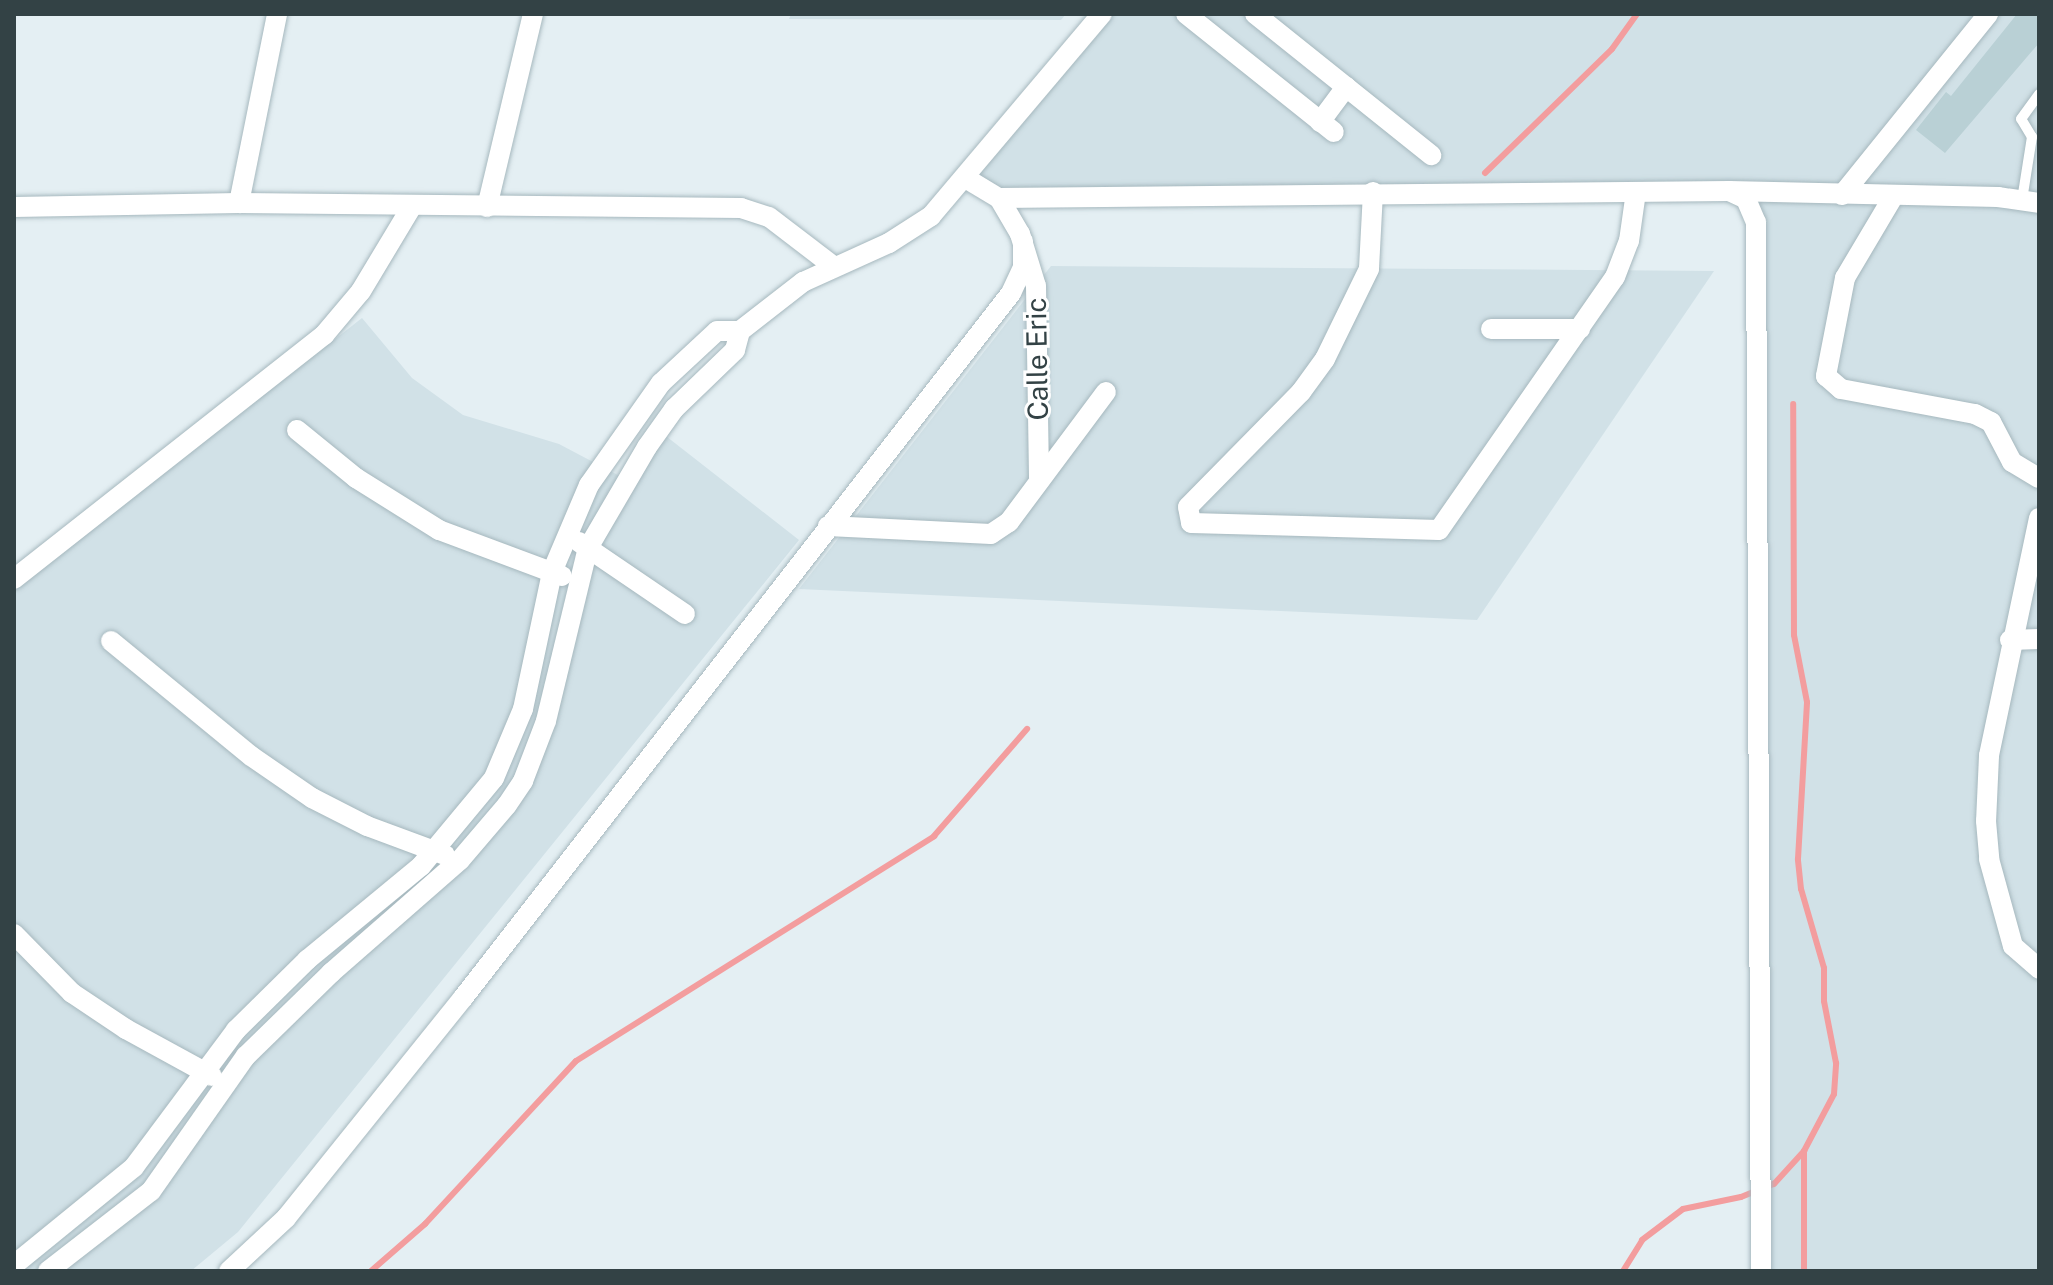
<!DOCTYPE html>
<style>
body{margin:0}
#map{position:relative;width:2053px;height:1285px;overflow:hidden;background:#e4eff3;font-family:"Public Sans",sans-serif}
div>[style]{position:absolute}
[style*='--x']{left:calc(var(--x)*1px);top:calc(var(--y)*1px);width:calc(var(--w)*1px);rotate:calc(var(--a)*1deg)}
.residential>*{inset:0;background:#d1e1e7}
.stream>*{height:6px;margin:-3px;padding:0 3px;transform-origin:3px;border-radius:3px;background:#f39d9e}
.building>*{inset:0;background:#b9d0d5}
.roads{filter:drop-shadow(0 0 2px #a6b8be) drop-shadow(0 0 2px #a6b8be)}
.service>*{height:10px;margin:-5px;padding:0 5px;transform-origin:5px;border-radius:5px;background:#fff}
.minor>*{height:20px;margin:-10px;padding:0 10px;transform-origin:10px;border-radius:10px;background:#fff}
span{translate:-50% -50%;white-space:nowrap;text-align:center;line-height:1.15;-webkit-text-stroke:6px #fff;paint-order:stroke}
.street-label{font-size:28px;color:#334245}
.frame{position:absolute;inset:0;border:16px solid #334245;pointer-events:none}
</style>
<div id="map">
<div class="residential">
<div style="clip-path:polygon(791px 14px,1066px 14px,1061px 20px,789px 19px)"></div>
<div style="clip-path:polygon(1102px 14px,2039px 14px,2039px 1271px,1761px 1271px,1746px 199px,999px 198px,967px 179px)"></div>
<div style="clip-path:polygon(1051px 266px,1714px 271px,1477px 620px,799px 589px)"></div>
<div style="clip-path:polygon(362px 318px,412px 378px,463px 415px,559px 444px,629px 481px,662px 433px,799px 540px,238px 1232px,191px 1271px,14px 1271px,14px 591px)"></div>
</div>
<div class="stream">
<div style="--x:1485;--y:173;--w:177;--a:-44.3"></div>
<div style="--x:1612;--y:49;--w:43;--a:-54.5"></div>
<div style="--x:371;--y:1271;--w:72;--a:-41"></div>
<div style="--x:425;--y:1224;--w:222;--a:-47.2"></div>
<div style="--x:576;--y:1061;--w:423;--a:-32.1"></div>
<div style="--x:934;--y:836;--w:142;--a:-49"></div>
<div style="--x:1623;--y:1271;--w:36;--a:-58"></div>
<div style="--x:1642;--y:1240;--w:51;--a:-37.1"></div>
<div style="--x:1683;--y:1209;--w:59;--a:-11.7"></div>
<div style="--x:1741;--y:1197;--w:35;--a:-22"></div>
<div style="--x:1774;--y:1184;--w:45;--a:-47.7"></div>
<div style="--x:1804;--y:1151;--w:64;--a:-62.2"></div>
<div style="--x:1834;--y:1094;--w:31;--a:-86"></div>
<div style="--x:1836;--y:1063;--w:63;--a:-101"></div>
<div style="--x:1824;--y:1001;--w:33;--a:-90"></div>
<div style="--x:1824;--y:968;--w:82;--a:-106.2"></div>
<div style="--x:1801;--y:889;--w:30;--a:-96"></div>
<div style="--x:1798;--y:859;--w:157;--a:-86.7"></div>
<div style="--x:1807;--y:702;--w:68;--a:-101"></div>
<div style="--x:1794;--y:635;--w:231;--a:-90.2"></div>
<div style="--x:1804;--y:1271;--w:120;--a:-90"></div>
</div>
<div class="building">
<div style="clip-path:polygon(2017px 14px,2039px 14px,2039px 43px,1945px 153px,1916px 130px,1946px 92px,1951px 96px)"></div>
</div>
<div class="roads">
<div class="service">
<div style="--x:2022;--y:200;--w:64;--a:-81"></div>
<div style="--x:2032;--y:137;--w:21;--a:-121"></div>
<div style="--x:2021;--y:119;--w:31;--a:-54"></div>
</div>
<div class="minor">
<div style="--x:1186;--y:14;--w:189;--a:38.6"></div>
<div style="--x:1255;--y:14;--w:226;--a:38.7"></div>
<div style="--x:1320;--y:122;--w:44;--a:-53.4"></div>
<div style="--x:967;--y:179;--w:37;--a:31"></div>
<div style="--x:999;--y:198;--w:730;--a:-0.55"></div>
<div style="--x:1729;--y:191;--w:269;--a:1.3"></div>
<div style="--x:1998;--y:197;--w:41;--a:8.3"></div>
<div style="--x:1729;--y:191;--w:19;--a:25"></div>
<div style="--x:1746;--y:199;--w:25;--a:67"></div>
<div style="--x:1756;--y:222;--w:1049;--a:89.73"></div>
<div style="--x:1373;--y:192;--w:77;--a:93"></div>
<div style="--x:1369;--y:269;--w:100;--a:116.1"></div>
<div style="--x:1325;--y:359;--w:41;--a:126"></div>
<div style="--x:1301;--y:392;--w:161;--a:134.5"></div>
<div style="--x:1188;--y:507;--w:16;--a:79"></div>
<div style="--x:1191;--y:523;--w:248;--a:1.6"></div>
<div style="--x:1439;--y:530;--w:308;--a:-55.2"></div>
<div style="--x:1615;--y:277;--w:39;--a:-69"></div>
<div style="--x:1629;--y:241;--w:49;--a:-81.9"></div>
<div style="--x:1842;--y:195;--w:233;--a:-51.1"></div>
<div style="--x:1893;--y:197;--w:94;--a:120.7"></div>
<div style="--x:1845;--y:278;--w:100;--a:101"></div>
<div style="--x:1826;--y:376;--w:20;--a:41"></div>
<div style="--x:1841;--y:389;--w:136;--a:10.6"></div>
<div style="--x:1975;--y:414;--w:18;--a:27"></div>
<div style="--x:1991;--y:422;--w:45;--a:62.3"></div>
<div style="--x:2012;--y:462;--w:31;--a:31"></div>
<div style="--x:999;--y:198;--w:42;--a:59.7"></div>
<div style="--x:1020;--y:234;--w:54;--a:72.9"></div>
<div style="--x:1036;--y:286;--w:195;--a:89.1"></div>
<div style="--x:239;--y:203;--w:193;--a:-78.6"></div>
<div style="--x:14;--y:207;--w:225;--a:-1"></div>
<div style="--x:239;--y:203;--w:502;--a:0.57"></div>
<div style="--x:741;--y:208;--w:29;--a:18"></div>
<div style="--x:769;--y:217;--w:81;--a:37.4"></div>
<div style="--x:487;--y:207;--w:198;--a:-76.6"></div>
<div style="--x:1491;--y:329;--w:89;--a:0"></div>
<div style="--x:297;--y:430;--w:76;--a:39.1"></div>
<div style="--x:356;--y:478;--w:98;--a:32.1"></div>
<div style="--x:439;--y:530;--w:131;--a:20.5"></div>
<div style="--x:2039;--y:518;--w:243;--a:101.9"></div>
<div style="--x:1989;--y:756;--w:65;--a:92.6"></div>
<div style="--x:1986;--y:821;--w:38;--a:85"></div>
<div style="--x:1989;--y:859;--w:90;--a:74.6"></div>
<div style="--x:2013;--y:946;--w:35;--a:41"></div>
<div style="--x:828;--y:526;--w:163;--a:2.8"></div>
<div style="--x:991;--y:534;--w:22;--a:-34"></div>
<div style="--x:1009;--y:522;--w:162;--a:-53.3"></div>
<div style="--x:579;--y:542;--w:128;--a:34.2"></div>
<div style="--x:14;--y:579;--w:395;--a:-38.2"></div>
<div style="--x:324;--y:335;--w:57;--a:-49.9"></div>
<div style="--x:361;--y:291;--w:99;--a:-59"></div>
<div style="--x:2010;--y:640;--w:29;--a:-2"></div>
<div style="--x:111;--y:641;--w:181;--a:39.4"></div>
<div style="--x:251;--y:756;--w:74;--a:34.5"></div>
<div style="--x:312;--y:798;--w:62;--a:27"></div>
<div style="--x:367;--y:826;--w:83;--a:20.4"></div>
<div style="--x:14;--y:934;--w:83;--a:45.5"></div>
<div style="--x:72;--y:993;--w:65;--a:33.7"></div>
<div style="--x:126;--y:1029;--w:98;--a:28.7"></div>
<div style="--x:14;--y:1265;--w:155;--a:-39.2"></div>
<div style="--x:134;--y:1167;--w:171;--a:-53.3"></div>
<div style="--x:236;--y:1030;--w:100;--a:-44.6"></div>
<div style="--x:307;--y:960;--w:148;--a:-39.5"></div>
<div style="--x:421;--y:866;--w:114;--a:-50.3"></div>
<div style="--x:494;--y:778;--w:75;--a:-67.2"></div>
<div style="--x:523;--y:709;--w:140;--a:-78"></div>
<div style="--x:552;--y:572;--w:95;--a:-67"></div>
<div style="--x:589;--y:485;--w:125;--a:-54.8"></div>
<div style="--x:661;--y:383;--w:76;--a:-42.9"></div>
<div style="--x:717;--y:331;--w:23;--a:0"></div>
<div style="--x:48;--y:1271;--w:130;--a:-37.8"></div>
<div style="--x:151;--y:1191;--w:165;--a:-54.9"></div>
<div style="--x:246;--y:1056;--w:119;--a:-44.3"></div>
<div style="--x:331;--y:973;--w:171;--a:-41.2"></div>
<div style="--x:460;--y:860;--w:72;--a:-49.5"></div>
<div style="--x:507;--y:805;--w:29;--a:-56"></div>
<div style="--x:523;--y:781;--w:64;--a:-69"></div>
<div style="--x:546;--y:721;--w:178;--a:-76.4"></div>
<div style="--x:588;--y:548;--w:117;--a:-59.7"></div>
<div style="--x:647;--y:447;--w:47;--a:-54.6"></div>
<div style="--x:674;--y:409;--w:85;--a:-44"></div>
<div style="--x:735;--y:350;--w:20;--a:-75"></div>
<div style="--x:740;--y:331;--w:80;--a:-37.9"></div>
<div style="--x:803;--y:282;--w:94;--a:-24.4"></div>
<div style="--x:889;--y:243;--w:50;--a:-32.7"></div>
<div style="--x:931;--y:216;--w:265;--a:-49.8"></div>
<div style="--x:229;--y:1271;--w:78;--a:-42.9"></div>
<div style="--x:286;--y:1218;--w:282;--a:-51.2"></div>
<div style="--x:463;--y:998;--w:893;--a:-52.14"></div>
<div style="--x:1011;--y:293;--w:29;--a:-65"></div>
<div style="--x:1023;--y:267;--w:26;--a:-90"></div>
</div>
</div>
<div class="street-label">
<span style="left:1037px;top:359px;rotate:-91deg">Calle Eric</span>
</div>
<div class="frame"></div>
</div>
